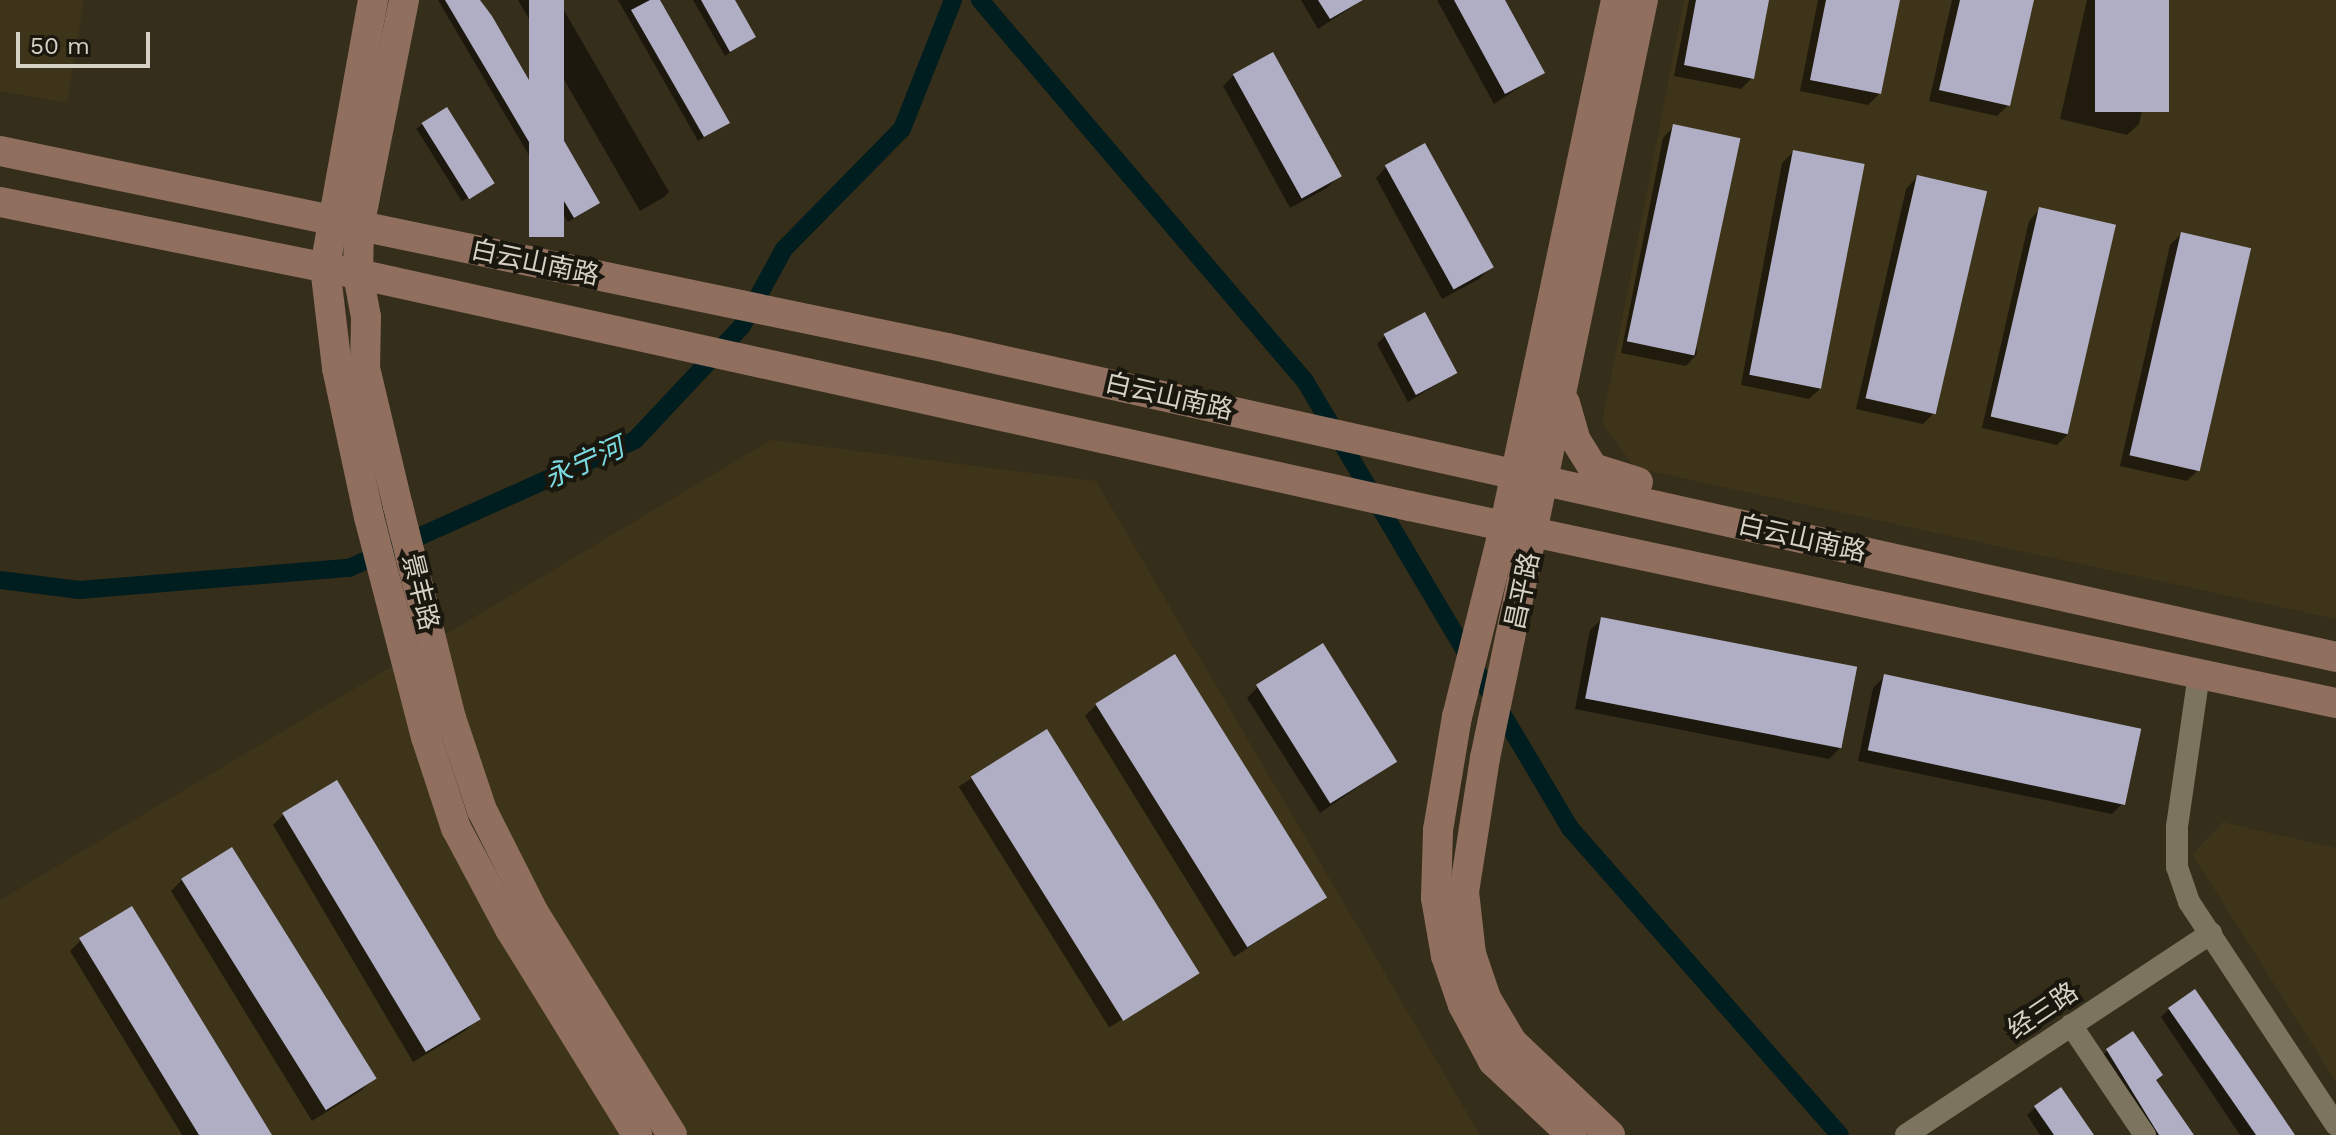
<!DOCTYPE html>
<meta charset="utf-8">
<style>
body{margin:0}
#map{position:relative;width:2336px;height:1135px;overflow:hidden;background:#352e1b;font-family:"Work Sans","Noto Sans SC",sans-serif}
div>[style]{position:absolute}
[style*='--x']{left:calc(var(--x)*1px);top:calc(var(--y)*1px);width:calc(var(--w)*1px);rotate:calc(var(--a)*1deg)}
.built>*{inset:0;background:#3d3419}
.shadow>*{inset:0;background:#0007;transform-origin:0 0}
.canal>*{height:18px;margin:-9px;padding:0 9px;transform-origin:9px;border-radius:9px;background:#001d1f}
.building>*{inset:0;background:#b0aec5;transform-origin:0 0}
.street>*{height:22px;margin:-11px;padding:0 11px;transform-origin:11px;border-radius:11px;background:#7c745e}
.secondary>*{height:30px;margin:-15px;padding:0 15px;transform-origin:15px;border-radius:15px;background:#906f5f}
span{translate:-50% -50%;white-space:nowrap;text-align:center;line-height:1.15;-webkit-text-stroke:8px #1a170e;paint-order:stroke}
.street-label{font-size:26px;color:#d5d1c5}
.water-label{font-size:28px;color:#7bd9e1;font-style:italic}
.scale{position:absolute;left:16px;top:32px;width:134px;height:36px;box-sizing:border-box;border:4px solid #d5d1c5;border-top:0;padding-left:10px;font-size:24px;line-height:28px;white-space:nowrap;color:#d5d1c5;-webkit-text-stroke:6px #1a170e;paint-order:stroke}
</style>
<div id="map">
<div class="built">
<div style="clip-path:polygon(0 0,84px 0,67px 103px,0 91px)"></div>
<div style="clip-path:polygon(1684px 0,2336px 0,2336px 619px,1635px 468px,1602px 423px)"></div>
<div style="clip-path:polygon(771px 440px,1096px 481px,1480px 1135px,0 1135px,0 900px)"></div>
<div style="clip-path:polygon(2223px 822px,2336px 848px,2336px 1082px,2192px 854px)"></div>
</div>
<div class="shadow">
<div style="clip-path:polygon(438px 0,478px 0,597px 203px,592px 208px,568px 222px)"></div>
<div style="clip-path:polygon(518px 0,558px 0,669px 192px,664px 197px,640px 211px)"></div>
<div style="clip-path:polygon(618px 0,658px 0,727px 122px,722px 127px,698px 141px)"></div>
<div style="clip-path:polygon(693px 0,733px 0,754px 37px,725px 56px)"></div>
<div style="clip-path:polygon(1301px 0,1363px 0,1318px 29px)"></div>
<div style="clip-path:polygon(1437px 0,1503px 0,1542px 72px,1494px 104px)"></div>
<div style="clip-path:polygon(1689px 0,1767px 0,1752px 78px,1741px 89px,1674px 76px)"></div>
<div style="clip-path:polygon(1818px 0,1898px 0,1880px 93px,1868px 105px,1800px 91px)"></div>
<div style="clip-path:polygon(1952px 0,2032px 0,2008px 105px,1997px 116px,1929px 101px)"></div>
<div style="clip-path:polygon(2087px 0,2167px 0,2139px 124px,2127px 135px,2060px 119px)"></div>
<div style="clip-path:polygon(1234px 75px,1338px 177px,1327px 188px,1290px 208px,1223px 86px)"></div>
<div style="left:446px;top:110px;width:86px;height:35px;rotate:58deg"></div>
<div style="clip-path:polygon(1674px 126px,1697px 354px,1686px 366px,1621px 353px,1663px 138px)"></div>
<div style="clip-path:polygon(1793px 152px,1821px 388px,1809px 399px,1741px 385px,1782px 163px)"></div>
<div style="clip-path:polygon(1387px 166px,1490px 268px,1479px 279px,1442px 299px,1376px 178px)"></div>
<div style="clip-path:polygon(1917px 177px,1934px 413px,1923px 424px,1856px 409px,1906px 189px)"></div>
<div style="clip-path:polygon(2040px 209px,2068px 434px,2057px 445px,1982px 428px,2029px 221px)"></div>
<div style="clip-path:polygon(2181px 234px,2198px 470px,2187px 481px,2120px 466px,2170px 245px)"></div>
<div style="clip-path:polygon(1385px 336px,1455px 373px,1408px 402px,1377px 344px)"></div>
<div style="clip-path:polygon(1602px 619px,1840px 748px,1829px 759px,1575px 709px,1590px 630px)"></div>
<div style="clip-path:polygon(1884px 677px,2123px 803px,2112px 814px,1858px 761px,1873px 688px)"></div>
<div style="clip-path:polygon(1258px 687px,1396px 761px,1320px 813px,1247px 698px)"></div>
<div style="clip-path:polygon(1096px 705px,1324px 898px,1234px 957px,1085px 716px)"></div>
<div style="left:1046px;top:732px;width:284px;height:103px;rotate:58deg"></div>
<div style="clip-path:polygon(284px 814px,477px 1019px,465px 1031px,413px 1062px,273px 825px)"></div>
<div style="clip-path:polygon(182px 880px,373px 1079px,362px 1090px,312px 1121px,171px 891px)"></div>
<div style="clip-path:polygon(81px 940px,270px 1135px,182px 1135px,70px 951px)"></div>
<div style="clip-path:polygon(2169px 1009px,2290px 1135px,2240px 1135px,2161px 1017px)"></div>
<div style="clip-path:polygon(2107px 1051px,2154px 1081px,2194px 1135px,2145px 1135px,2099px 1059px)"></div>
<div style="clip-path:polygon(2036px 1107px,2087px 1135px,2040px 1135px,2027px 1115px)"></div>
</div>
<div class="canal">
<div style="--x:980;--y:0;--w:501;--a:49.54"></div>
<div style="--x:1305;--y:381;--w:520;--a:59.34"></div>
<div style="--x:1570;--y:828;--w:409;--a:48.7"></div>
<div style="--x:0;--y:580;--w:80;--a:7.2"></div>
<div style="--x:79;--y:590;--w:271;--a:-4.7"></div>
<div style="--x:349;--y:568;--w:313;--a:-24.1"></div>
<div style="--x:635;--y:440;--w:156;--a:-46.8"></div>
<div style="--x:742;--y:326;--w:88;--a:-61.4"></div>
<div style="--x:784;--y:249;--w:168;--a:-45.5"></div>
<div style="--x:902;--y:129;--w:139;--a:-68.4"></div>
</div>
<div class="building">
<div style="clip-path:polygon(445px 0,480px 0,492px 16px,600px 203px,574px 218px)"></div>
<div style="left:529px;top:0;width:35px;height:237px"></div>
<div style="clip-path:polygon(650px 0,660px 0,730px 123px,704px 137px,631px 10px)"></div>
<div style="clip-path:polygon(701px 0,735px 0,756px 37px,730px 52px)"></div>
<div style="clip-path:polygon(1318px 0,1363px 0,1330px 19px)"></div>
<div style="clip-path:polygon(1454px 0,1505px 0,1545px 73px,1505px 94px)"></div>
<div style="clip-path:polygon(1696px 0,1769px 0,1754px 79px,1684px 65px)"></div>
<div style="clip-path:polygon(1826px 0,1900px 0,1881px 94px,1810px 80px)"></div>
<div style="clip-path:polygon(1960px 0,2034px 0,2010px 106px,1939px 90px)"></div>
<div style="left:2095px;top:0;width:74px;height:112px"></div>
<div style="left:1273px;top:52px;width:142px;height:46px;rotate:61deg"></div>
<div style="left:447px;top:107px;width:90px;height:30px;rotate:58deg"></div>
<div style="left:1673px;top:124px;width:69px;height:222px;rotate:12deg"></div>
<div style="left:1425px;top:143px;width:142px;height:46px;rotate:61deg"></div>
<div style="left:1793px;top:150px;width:73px;height:229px;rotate:11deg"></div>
<div style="left:1917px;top:175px;width:72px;height:229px;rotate:13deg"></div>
<div style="left:2039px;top:207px;width:79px;height:215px;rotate:13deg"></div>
<div style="left:2181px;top:232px;width:72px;height:229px;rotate:13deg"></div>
<div style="left:1425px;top:312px;width:69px;height:47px;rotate:62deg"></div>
<div style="left:1601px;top:617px;width:261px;height:83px;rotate:11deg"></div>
<div style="left:1323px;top:643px;width:140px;height:79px;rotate:58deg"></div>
<div style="left:1175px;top:654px;width:287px;height:94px;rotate:58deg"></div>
<div style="left:1884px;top:674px;width:263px;height:78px;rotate:12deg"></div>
<div style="left:1047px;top:729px;width:288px;height:90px;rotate:58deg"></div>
<div style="left:337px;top:780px;width:279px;height:64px;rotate:59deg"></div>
<div style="left:232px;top:847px;width:273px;height:60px;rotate:58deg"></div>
<div style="clip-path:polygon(132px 906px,272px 1135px,199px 1135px,79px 938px)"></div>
<div style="clip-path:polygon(2195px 989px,2270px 1098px,2295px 1135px,2256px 1135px,2168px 1008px)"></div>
<div style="clip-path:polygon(2133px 1031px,2163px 1075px,2156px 1080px,2194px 1135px,2159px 1135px,2106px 1049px)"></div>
<div style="clip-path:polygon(2061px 1087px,2094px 1135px,2054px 1135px,2034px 1106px)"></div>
</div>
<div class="street">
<div style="--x:2199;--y:674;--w:154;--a:98.2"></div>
<div style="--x:2177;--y:826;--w:41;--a:90"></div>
<div style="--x:2177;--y:867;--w:37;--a:71"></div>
<div style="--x:2189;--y:902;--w:267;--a:56.6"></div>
<div style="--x:2071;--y:1025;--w:133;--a:56.1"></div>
<div style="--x:1906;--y:1135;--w:366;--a:-33.5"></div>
</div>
<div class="secondary">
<div style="--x:373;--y:0;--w:271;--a:100.2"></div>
<div style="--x:325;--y:267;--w:102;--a:83.2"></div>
<div style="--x:337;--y:368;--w:152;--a:77.9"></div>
<div style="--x:369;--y:517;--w:227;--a:75.5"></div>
<div style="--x:426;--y:737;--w:96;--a:71.8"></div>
<div style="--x:456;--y:828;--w:115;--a:61.9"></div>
<div style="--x:510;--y:929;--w:242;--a:58.3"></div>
<div style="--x:404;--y:0;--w:231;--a:101.2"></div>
<div style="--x:359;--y:227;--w:47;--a:91.2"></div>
<div style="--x:358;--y:274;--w:44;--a:79.5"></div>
<div style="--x:366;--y:317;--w:51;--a:91.1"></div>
<div style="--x:365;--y:368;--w:142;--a:76.6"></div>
<div style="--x:398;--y:506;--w:219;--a:76"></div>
<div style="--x:451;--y:718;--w:97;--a:71.4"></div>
<div style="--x:482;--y:810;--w:115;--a:63.2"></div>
<div style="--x:534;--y:913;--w:261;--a:58.1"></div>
<div style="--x:0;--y:151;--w:967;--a:11.75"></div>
<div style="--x:947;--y:348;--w:1423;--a:12.54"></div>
<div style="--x:0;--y:202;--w:365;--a:11.4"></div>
<div style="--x:358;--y:274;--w:1077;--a:12.44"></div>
<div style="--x:1410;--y:506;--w:947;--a:12.01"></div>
<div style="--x:1565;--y:403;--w:37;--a:74"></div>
<div style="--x:1575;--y:439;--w:34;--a:58"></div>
<div style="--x:1593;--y:468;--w:47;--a:17.3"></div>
<div style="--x:1572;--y:1135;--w:108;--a:-136.9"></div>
<div style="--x:1493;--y:1061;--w:64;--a:-118.2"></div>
<div style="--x:1463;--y:1005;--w:52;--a:-109.1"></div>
<div style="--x:1446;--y:956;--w:59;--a:-99.8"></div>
<div style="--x:1436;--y:898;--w:68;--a:-88.3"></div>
<div style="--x:1438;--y:830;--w:115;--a:-80.5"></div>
<div style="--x:1457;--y:717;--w:199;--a:-76"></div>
<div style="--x:1505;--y:524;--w:536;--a:-78.04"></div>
<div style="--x:1610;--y:1135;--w:135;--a:-136.5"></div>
<div style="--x:1512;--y:1042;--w:51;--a:-120.6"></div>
<div style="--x:1486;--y:998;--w:46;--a:-108.8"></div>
<div style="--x:1471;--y:954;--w:62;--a:-96.4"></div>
<div style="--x:1464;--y:892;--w:136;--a:-81.1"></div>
<div style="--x:1485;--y:758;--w:774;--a:-78.23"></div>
</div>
<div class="street-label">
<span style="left:535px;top:263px;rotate:12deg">白云山南路</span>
<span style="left:1169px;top:397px;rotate:13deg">白云山南路</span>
<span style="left:1802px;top:539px;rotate:13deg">白云山南路</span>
<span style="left:1523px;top:591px;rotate:-78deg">昌平路</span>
<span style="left:420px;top:592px;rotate:76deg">景丰路</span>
<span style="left:2043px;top:1011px;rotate:-34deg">经三路</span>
</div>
<div class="water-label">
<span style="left:584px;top:463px;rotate:-24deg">永宁河</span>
</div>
<div class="scale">50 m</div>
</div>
